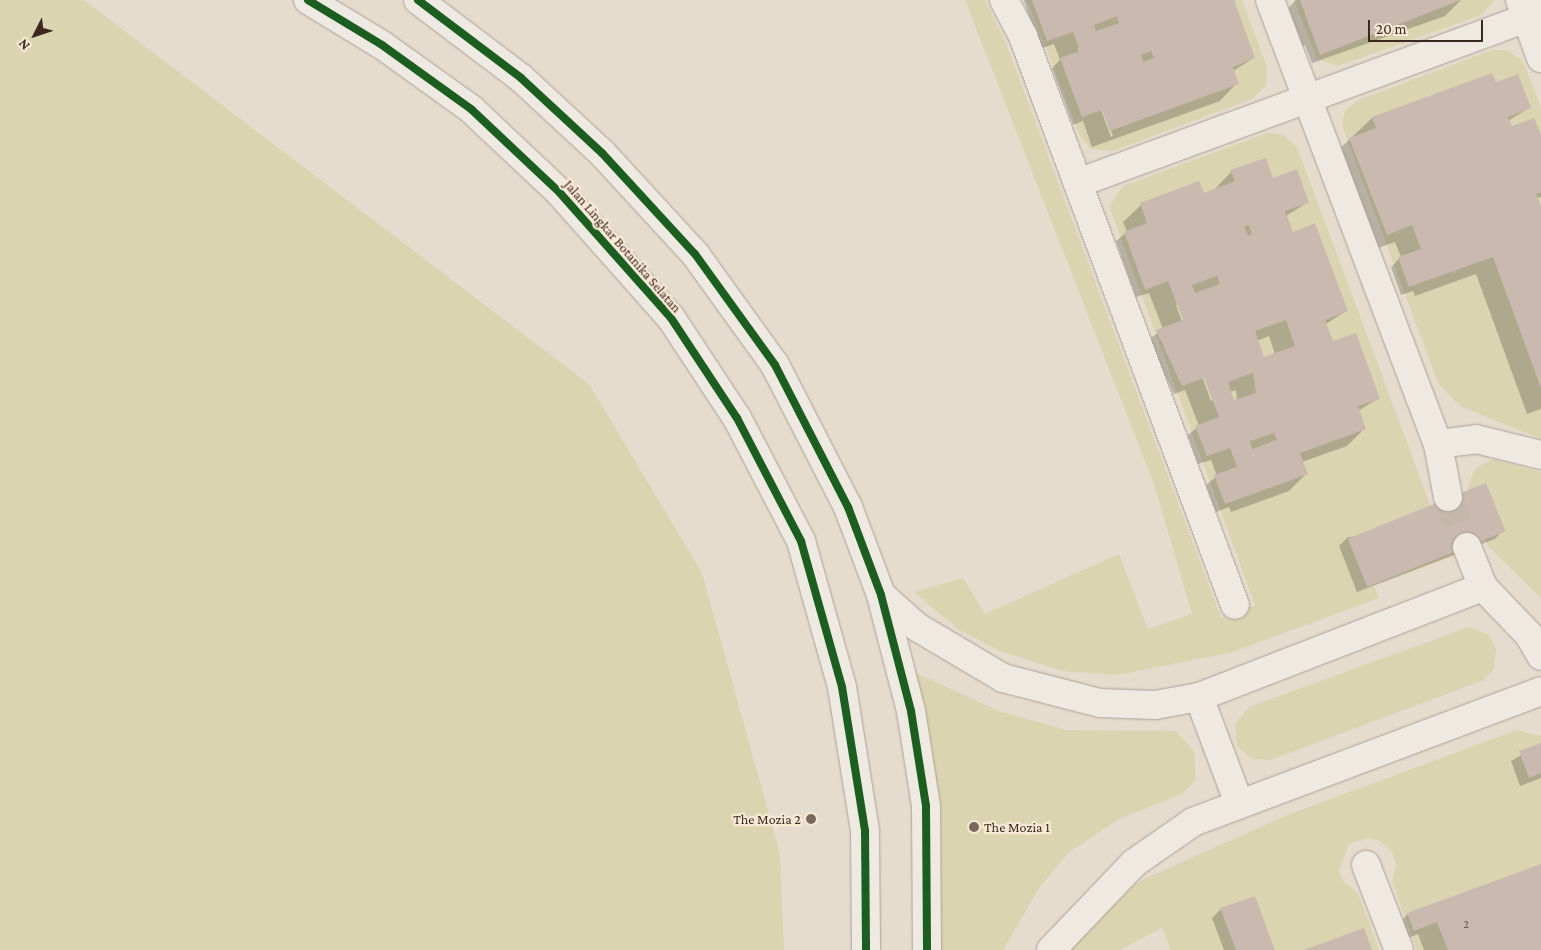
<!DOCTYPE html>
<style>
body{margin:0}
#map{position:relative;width:1541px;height:950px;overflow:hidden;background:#e6dcce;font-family:"Crimson Pro",serif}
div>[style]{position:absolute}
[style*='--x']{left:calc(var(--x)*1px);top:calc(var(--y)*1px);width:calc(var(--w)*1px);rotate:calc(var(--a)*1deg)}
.green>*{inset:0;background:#dad4b0}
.shadow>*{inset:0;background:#0003}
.building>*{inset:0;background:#cab9af;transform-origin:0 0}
.street-tunnel>*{height:28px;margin-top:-14px;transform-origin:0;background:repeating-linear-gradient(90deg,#c4b8ab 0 28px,transparent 0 42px)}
.roads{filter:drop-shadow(0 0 1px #aca197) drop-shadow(0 0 1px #aca197)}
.street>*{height:28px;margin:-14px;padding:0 14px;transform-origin:14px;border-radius:14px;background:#eee9e1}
.secondary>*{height:28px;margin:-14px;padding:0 14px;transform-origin:14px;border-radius:14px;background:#eee9e1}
.cycleway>*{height:8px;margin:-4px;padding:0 4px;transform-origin:4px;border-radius:4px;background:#1b5e20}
.dots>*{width:14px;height:14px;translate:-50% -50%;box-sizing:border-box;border:2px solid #f8e9d5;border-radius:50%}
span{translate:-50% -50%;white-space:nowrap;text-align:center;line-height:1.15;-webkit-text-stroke:4.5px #f8e9d5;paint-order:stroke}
.number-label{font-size:11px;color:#604c42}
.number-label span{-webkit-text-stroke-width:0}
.street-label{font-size:14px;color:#3c281e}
.poi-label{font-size:14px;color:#3c281e}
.right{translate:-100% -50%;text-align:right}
.left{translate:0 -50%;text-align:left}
.north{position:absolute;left:10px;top:10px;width:50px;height:50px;-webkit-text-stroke:4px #f8e9d5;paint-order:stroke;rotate:229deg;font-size:14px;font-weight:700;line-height:20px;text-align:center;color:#3c281e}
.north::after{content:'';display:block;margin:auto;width:18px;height:22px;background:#3c281e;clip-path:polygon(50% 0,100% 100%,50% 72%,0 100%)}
.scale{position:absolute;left:1368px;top:20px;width:115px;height:22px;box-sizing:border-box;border:2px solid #3c281e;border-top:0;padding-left:6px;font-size:15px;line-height:18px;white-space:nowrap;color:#3c281e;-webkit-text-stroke:4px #f8e9d5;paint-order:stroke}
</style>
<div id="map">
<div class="green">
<div style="clip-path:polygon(0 0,84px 0,589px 384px,702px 573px,780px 854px,784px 950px,0 950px)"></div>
<div style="clip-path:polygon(965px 0,985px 0,1006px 43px,1221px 618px,1255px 605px,1109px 206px,1123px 186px,1267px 133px,1284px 135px,1297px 147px,1444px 542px,1450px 540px,1456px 555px,1374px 586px,1379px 598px,1233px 652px,1117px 675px,1063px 671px,1000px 651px,958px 629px,914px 592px,963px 578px,985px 614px,1119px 554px,1148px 629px,1192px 614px,1154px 484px)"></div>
<div style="clip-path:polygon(1027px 0,1242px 0,1267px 67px,1266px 86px,1252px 99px,1113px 151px,1091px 149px,1080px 136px)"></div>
<div style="clip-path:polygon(1294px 0,1494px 0,1482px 15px,1338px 66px,1317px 59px)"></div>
<div style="clip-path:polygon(1492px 50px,1507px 50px,1523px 61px,1541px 108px,1541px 439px,1460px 406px,1438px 383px,1342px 125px,1345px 111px,1356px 101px)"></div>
<div style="clip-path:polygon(1492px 459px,1541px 472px,1541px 598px,1488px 546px,1465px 495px,1475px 469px)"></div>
<div style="clip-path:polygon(1469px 627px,1489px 635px,1496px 649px,1494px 670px,1482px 681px,1270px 760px,1252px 759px,1237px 746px,1235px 724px,1249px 707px)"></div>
<div style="clip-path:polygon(914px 672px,999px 711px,1066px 730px,1176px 731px,1194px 751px,1196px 779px,1182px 794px,1117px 820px,1068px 853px,1039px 888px,1003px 950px,933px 950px)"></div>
<div style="clip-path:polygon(1517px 730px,1541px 736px,1541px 950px,1417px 950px,1392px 881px,1396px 867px,1393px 853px,1380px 841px,1369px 838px,1349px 844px,1339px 870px,1343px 881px,1358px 893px,1379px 950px,1171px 950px,1162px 928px,1120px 950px,1066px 950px,1125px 891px,1146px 878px,1290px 814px)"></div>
</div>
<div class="shadow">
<div style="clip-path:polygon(evenodd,1024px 0,1233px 0,1254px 58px,1233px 71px,1237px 83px,1220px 101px,1092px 147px,1083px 121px,1073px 125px,1052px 68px,1060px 60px,1054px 44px,1039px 49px,1024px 0,1078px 48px,1080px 48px,1113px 136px,1111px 137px,1078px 48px)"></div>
<div style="clip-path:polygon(1296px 0,1461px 0,1445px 16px,1312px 63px,1305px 45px,1295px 49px,1282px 15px)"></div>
<div style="clip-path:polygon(1491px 75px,1495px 84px,1529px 108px,1508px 121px,1511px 129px,1541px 139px,1541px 197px,1537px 198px,1541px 210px,1541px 409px,1527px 414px,1476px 274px,1415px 296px,1413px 291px,1401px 295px,1391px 267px,1401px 257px,1395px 242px,1369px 251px,1332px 156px,1372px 118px)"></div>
<div style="clip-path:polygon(evenodd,1231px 172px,1272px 179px,1308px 202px,1286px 216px,1292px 234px,1346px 311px,1326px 324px,1333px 343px,1379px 398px,1358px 411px,1364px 429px,1347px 446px,1302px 462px,1306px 474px,1289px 491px,1231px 512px,1229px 507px,1216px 512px,1206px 485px,1217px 476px,1211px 460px,1198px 464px,1188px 435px,1199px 426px,1185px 390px,1174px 394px,1148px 340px,1163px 329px,1149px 293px,1136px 297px,1116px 241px,1127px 232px,1123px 222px,1141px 205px,1203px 194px,1214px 190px,1231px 172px,1178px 304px,1213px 399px,1211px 401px,1176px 305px,1178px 304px,1231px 172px,1269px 336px,1275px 354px,1263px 358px,1257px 341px,1269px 336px,1231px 172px,1236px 390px,1237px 401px,1234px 402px,1230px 392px,1236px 390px)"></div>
<div style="clip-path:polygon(1503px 530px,1495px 539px,1357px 592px,1339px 546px,1348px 537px)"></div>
<div style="clip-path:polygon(1541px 744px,1541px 778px,1520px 786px,1511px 761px)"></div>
<div style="clip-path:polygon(1541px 865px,1541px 950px,1424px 950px,1418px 934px,1406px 939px,1400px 922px,1408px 914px)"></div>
<div style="clip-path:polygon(1221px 909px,1274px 950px,1224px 950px,1212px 918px)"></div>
</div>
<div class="building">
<div style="clip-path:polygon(evenodd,1032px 0,1234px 0,1255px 58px,1233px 67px,1239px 84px,1110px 131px,1102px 110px,1082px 117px,1071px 88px,1060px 58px,1080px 51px,1073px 32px,1047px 41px,1032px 0,1117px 16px,1119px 23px,1096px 31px,1094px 25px,1117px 16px,1032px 0,1151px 51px,1154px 58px,1143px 62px,1141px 55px,1151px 51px)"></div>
<div style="clip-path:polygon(1300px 0,1461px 0,1320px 55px)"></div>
<div style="clip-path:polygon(1492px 73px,1496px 82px,1518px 74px,1531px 108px,1508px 117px,1512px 126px,1534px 118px,1541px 135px,1541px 192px,1536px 194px,1541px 206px,1541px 388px,1493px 257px,1409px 287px,1398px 257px,1421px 249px,1412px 225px,1387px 235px,1349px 138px,1376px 128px,1372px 117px)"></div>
<div style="clip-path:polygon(evenodd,1266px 158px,1273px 178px,1297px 169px,1309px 203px,1285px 211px,1293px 232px,1315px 223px,1348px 311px,1325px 320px,1333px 341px,1356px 333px,1380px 399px,1358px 406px,1366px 429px,1300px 453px,1308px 474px,1225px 504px,1214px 475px,1237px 467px,1230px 448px,1207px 456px,1195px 426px,1219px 417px,1204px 378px,1182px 386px,1156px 330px,1183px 320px,1168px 281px,1145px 290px,1124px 232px,1147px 223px,1140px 203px,1199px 181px,1204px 193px,1235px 181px,1230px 170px,1266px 158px,1249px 225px,1252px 234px,1248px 236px,1244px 226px,1249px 225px,1266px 158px,1217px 276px,1220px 284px,1195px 293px,1192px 285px,1217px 276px,1266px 158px,1286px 320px,1295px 346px,1264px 357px,1255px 331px,1286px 320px,1266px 158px,1253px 373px,1256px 393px,1234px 400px,1228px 382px,1253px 373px,1266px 158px,1274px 433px,1277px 440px,1252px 449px,1250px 441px,1274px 433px)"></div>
<div style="left:1486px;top:483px;width:52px;height:149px;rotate:68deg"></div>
<div style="clip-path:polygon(1541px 743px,1541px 773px,1529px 778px,1519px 751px)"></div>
<div style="clip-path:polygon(1541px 864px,1541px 950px,1448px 950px,1437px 922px,1414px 931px,1407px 913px)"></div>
<div style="clip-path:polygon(1255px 896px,1274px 948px,1275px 950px,1236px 950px,1220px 908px)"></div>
<div style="clip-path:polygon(1364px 928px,1372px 950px,1304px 950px)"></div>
</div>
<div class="street-tunnel">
<div style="--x:1448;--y:497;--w:53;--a:69.2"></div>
</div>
<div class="roads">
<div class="street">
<div style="--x:1004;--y:0;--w:41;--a:62.2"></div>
<div style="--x:1023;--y:36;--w:607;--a:69.57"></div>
<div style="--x:1270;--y:0;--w:475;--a:69.3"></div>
<div style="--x:1438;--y:444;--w:54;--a:79.3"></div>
<div style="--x:1520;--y:0;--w:62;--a:70.1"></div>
<div style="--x:1078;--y:183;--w:493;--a:-20.2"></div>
<div style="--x:1438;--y:444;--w:38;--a:-7"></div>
<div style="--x:1476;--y:439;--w:67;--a:13.8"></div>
<div style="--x:1467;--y:547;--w:43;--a:68.2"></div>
<div style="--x:1483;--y:587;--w:66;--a:46.2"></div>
<div style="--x:1529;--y:635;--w:24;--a:60"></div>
<div style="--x:881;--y:595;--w:48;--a:41.6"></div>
<div style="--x:917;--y:627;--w:100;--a:30.7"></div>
<div style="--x:1003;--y:678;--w:100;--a:14.5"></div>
<div style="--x:1100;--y:703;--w:55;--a:2.1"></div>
<div style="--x:1155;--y:705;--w:45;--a:-10.3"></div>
<div style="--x:1199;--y:697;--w:305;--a:-21.2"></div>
<div style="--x:1199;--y:697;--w:111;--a:69.4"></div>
<div style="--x:1366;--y:865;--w:91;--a:68.8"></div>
<div style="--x:1051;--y:950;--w:120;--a:-46.3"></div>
<div style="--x:1134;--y:863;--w:72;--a:-34.8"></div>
<div style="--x:1193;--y:822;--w:372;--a:-20.6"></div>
</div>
<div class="secondary">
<div style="--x:308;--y:0;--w:87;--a:31.3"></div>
<div style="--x:382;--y:45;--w:110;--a:35.7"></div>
<div style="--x:471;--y:109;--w:122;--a:43.3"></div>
<div style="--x:560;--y:193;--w:167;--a:48.4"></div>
<div style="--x:671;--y:318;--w:120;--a:56.6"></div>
<div style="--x:737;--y:418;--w:139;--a:62.5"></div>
<div style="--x:801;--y:541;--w:152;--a:74.3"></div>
<div style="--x:842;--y:687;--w:146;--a:80.9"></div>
<div style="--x:865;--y:831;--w:119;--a:89.5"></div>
<div style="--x:418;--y:0;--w:129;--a:37.1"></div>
<div style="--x:521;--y:78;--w:110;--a:42.8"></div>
<div style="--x:602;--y:153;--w:137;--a:47.4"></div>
<div style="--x:695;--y:254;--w:137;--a:54.2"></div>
<div style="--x:775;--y:365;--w:160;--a:62.8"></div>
<div style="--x:848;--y:507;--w:94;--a:69.4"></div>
<div style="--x:881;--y:595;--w:120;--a:75.5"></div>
<div style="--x:911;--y:711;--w:96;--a:81"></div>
<div style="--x:926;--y:806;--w:144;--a:89.6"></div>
</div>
</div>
<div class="cycleway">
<div style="--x:308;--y:0;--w:87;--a:31.3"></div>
<div style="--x:382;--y:45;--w:110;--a:35.7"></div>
<div style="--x:471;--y:109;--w:122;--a:43.3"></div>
<div style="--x:560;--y:193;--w:167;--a:48.4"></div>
<div style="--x:671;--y:318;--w:120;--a:56.6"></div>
<div style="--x:737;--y:418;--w:139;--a:62.5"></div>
<div style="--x:801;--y:541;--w:152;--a:74.3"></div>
<div style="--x:842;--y:687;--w:146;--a:80.9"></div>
<div style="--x:865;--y:831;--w:119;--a:89.5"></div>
<div style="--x:418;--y:0;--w:129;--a:37.1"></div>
<div style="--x:521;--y:78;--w:110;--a:42.8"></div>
<div style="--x:602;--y:153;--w:137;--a:47.4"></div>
<div style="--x:695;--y:254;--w:137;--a:54.2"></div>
<div style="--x:775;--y:365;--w:160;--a:62.8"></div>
<div style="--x:848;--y:507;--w:94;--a:69.4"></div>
<div style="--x:881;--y:595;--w:120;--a:75.5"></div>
<div style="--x:911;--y:711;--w:96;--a:81"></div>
<div style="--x:926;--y:806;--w:144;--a:89.6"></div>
</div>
<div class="dots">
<div style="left:811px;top:819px;background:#78675c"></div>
<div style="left:974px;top:827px;background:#78675c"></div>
</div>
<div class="number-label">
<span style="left:1466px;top:924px">2</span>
</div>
<div class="street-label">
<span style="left:623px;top:246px;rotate:49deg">Jalan Lingkar Botanika Selatan</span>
</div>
<div class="poi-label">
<span class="right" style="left:801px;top:819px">The Mozia 2</span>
<span class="left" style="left:984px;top:827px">The Mozia 1</span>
</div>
<div class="north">N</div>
<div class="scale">20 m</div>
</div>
